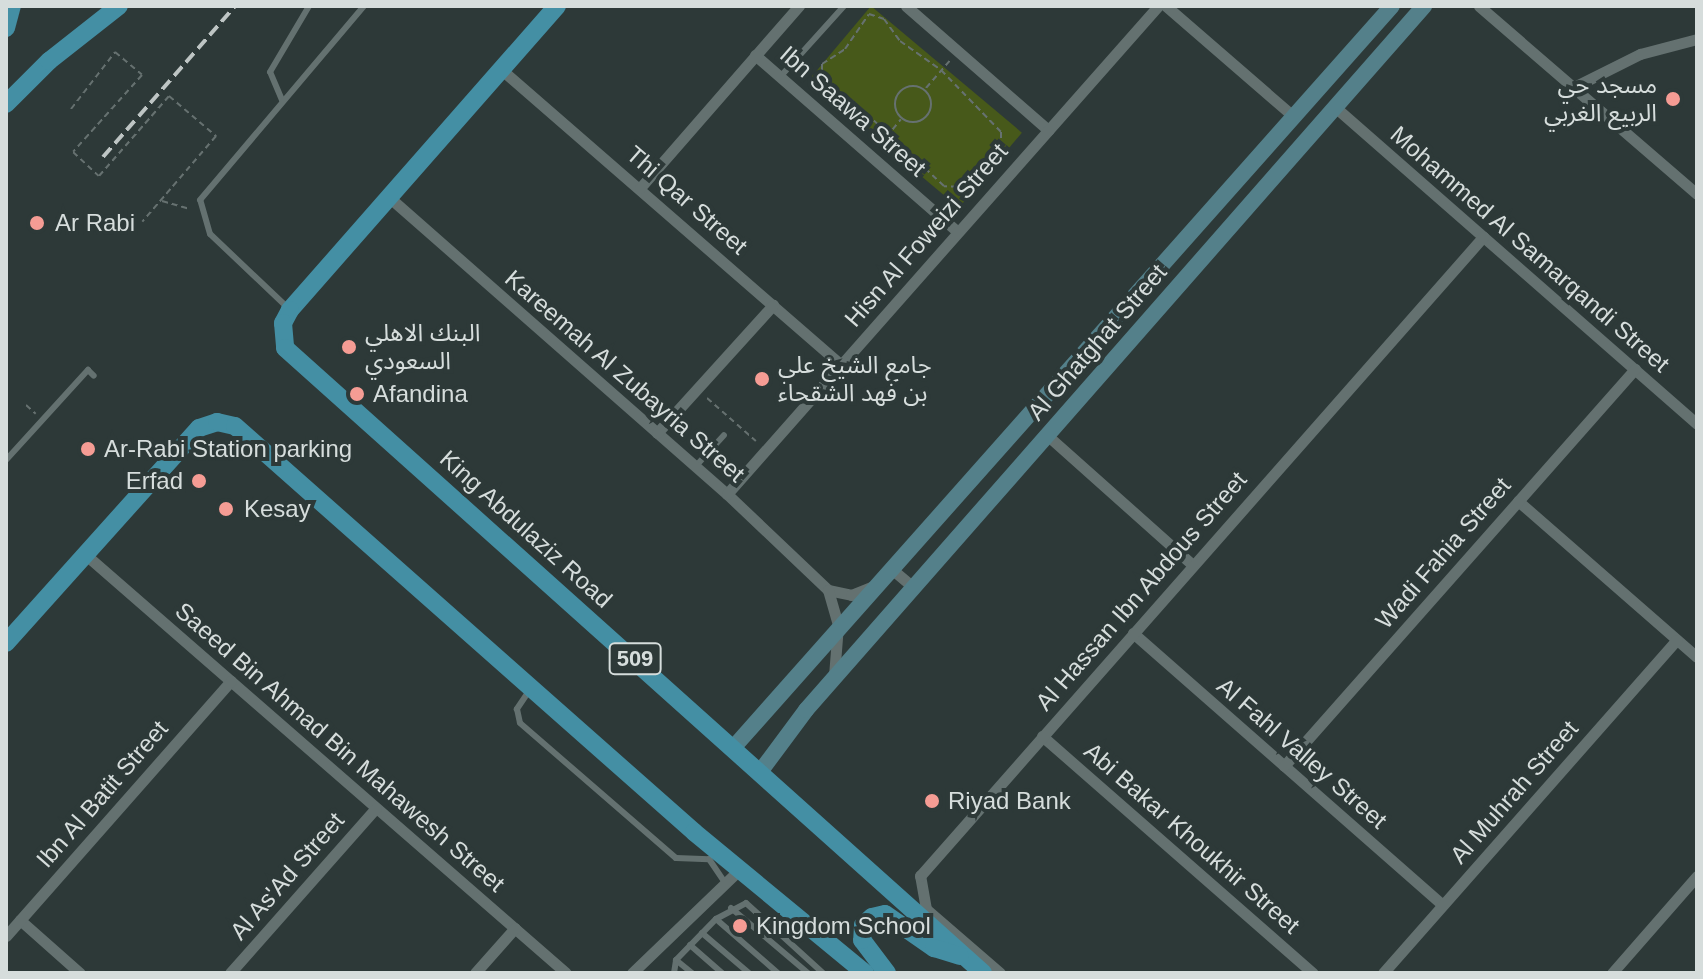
<!DOCTYPE html>
<meta charset="utf-8">
<style>
body{margin:0}
#map{position:relative;width:1703px;height:979px;overflow:hidden;background:#2d3938;font-family:Helvetica,"Noto Sans Arabic",sans-serif}
div>[style]{position:absolute}
[style*='--x']{left:calc(var(--x)*1px);top:calc(var(--y)*1px);width:calc(var(--w)*1px);rotate:calc(var(--a)*1deg)}
.green>*{inset:0;background:#47591a;transform-origin:0 0}
.path>*{height:2px;margin-top:-1px;transform-origin:0;background:repeating-linear-gradient(90deg,#667170 0 6px,transparent 0 10px)}
.path>.ring{margin:-1px;padding:0;box-sizing:content-box;background:none;border:2px solid #667170;border-radius:50%}
.lane>*{height:6px;margin:-3px;padding:0 3px;transform-origin:3px;border-radius:3px;background:#647170}
.street>*{height:11px;margin:-5.5px;padding:0 5.5px;transform-origin:5.5px;border-radius:5.5px;background:#647170}
.secondary>*{height:16px;margin:-8px;padding:0 8px;transform-origin:8px;border-radius:8px;background:#54808a}
.primary>*{height:18px;margin:-9px;padding:0 9px;transform-origin:9px;border-radius:9px;background:#448fa4}
.rail>*{height:4px;margin-top:-2px;transform-origin:0;background:repeating-linear-gradient(90deg,#bec5c4 0 12px,transparent 0 18px)}
.dots>*{width:22px;height:22px;translate:-50% -50%;box-sizing:border-box;border:4px solid #2d3938;border-radius:50%}
span{translate:-50% -50%;white-space:nowrap;text-align:center;line-height:1.15;-webkit-text-stroke:8px #2d3938;paint-order:stroke}
.shield-label span{padding:2px 6px;background:#2d3938;border:2px solid;border-radius:6px;-webkit-text-stroke-width:0}
.shield-label{font-size:22px;color:#d6dddc;font-weight:700}
.poi-label{font-size:24px;color:#d6dddc}
.right{translate:-100% -50%;text-align:right}
.left{translate:0 -50%;text-align:left}
.street-label{font-size:24px;color:#d6dddc}
.frame{position:absolute;inset:0;border:8px solid #d6dddc;pointer-events:none}
</style>
<div id="map">
<div class="green">
<div style="left:871px;top:6px;width:197px;height:98px;rotate:40deg"></div>
</div>
<div class="path">
<div style="--x:869;--y:14;--w:16;--a:18"></div>
<div style="--x:884;--y:19;--w:27;--a:54"></div>
<div style="--x:900;--y:41;--w:50;--a:35.3"></div>
<div style="--x:941;--y:70;--w:86;--a:45.9"></div>
<div style="--x:1001;--y:132;--w:18;--a:90"></div>
<div style="--x:1001;--y:150;--w:50;--a:132.6"></div>
<div style="--x:967;--y:187;--w:23;--a:-178"></div>
<div style="--x:944;--y:186;--w:123;--a:-137"></div>
<div style="--x:854;--y:102;--w:39;--a:-145"></div>
<div style="--x:822;--y:80;--w:16;--a:-90"></div>
<div style="--x:822;--y:64;--w:27;--a:-33"></div>
<div style="--x:845;--y:49;--w:42;--a:-55.6"></div>
<div class="ring" style="left:895px;top:86px;width:34px;height:34px"></div>
<div style="--x:926;--y:88;--w:37;--a:-49"></div>
<div style="--x:71;--y:109;--w:72;--a:-52.3"></div>
<div style="--x:115;--y:52;--w:35;--a:40"></div>
<div style="--x:142;--y:75;--w:103;--a:131.9"></div>
<div style="--x:73;--y:152;--w:35;--a:43"></div>
<div style="--x:99;--y:176;--w:106;--a:-48.8"></div>
<div style="--x:169;--y:96;--w:62;--a:40.4"></div>
<div style="--x:216;--y:136;--w:113;--a:130.7"></div>
<div style="--x:880;--y:145;--w:33;--a:-51"></div>
<div style="--x:162;--y:201;--w:29;--a:16"></div>
<div style="--x:707;--y:398;--w:65;--a:41.3"></div>
<div style="--x:26;--y:405;--w:13;--a:42"></div>
</div>
<div class="lane">
<div style="--x:780;--y:77;--w:96;--a:-48"></div>
<div style="--x:282;--y:100;--w:30;--a:-113"></div>
<div style="--x:270;--y:72;--w:77;--a:-59.4"></div>
<div style="--x:287;--y:307;--w:106;--a:-136.5"></div>
<div style="--x:210;--y:234;--w:35;--a:-106"></div>
<div style="--x:200;--y:200;--w:254;--a:-49.8"></div>
<div style="--x:6;--y:460;--w:122;--a:-47.7"></div>
<div style="--x:88;--y:370;--w:8;--a:45"></div>
<div style="--x:695;--y:467;--w:43;--a:-47.8"></div>
<div style="--x:529;--y:691;--w:22;--a:124"></div>
<div style="--x:517;--y:709;--w:14;--a:78"></div>
<div style="--x:520;--y:723;--w:206;--a:40.9"></div>
<div style="--x:676;--y:858;--w:33;--a:2"></div>
<div style="--x:709;--y:859;--w:30;--a:56"></div>
<div style="--x:731;--y:908;--w:101;--a:40.2"></div>
<div style="--x:716;--y:919;--w:82;--a:41.1"></div>
<div style="--x:702;--y:933;--w:62;--a:40.4"></div>
<div style="--x:690;--y:945;--w:43;--a:41.2"></div>
<div style="--x:676;--y:960;--w:21;--a:39"></div>
<div style="--x:674;--y:973;--w:13;--a:-81"></div>
<div style="--x:676;--y:960;--w:57;--a:-45.7"></div>
<div style="--x:716;--y:919;--w:34;--a:-28"></div>
<div style="--x:746;--y:903;--w:104;--a:42.3"></div>
</div>
<div class="street">
<div style="--x:906;--y:6;--w:189;--a:41.1"></div>
<div style="--x:1166;--y:6;--w:169;--a:40.9"></div>
<div style="--x:1479;--y:6;--w:288;--a:40.8"></div>
<div style="--x:755;--y:55;--w:269;--a:41.1"></div>
<div style="--x:503;--y:71;--w:448;--a:41"></div>
<div style="--x:1574;--y:87;--w:74;--a:-26.6"></div>
<div style="--x:1640;--y:54;--w:59;--a:-14.7"></div>
<div style="--x:1335;--y:107;--w:481;--a:41.2"></div>
<div style="--x:640;--y:188;--w:242;--a:-48.9"></div>
<div style="--x:390;--y:198;--w:449;--a:41.3"></div>
<div style="--x:727;--y:494;--w:139;--a:43.5"></div>
<div style="--x:828;--y:590;--w:24;--a:12"></div>
<div style="--x:851;--y:595;--w:24;--a:-22"></div>
<div style="--x:657;--y:433;--w:173;--a:-47.8"></div>
<div style="--x:1048;--y:436;--w:194;--a:41.7"></div>
<div style="--x:727;--y:494;--w:651;--a:-48.55"></div>
<div style="--x:1518;--y:501;--w:237;--a:41.1"></div>
<div style="--x:86;--y:555;--w:636;--a:41.05"></div>
<div style="--x:887;--y:576;--w:9;--a:-36"></div>
<div style="--x:894;--y:571;--w:26;--a:40"></div>
<div style="--x:828;--y:590;--w:36;--a:74"></div>
<div style="--x:838;--y:625;--w:51;--a:94.5"></div>
<div style="--x:1133;--y:633;--w:412;--a:41.3"></div>
<div style="--x:1042;--y:736;--w:360;--a:41.2"></div>
<div style="--x:1284;--y:766;--w:530;--a:-48.52"></div>
<div style="--x:20;--y:920;--w:80;--a:41.5"></div>
<div style="--x:6;--y:936;--w:340;--a:-48.6"></div>
<div style="--x:230;--y:973;--w:220;--a:-48.5"></div>
<div style="--x:475;--y:973;--w:60;--a:-48.4"></div>
<div style="--x:632;--y:973;--w:150;--a:-43.9"></div>
<div style="--x:1000;--y:973;--w:98;--a:-139.1"></div>
<div style="--x:926;--y:909;--w:34;--a:-100"></div>
<div style="--x:920;--y:876;--w:852;--a:-48.62"></div>
<div style="--x:1383;--y:973;--w:444;--a:-48.6"></div>
<div style="--x:1612;--y:973;--w:129;--a:-48.8"></div>
</div>
<div class="secondary">
<div style="--x:733;--y:748;--w:992;--a:-48.39"></div>
<div style="--x:760;--y:772;--w:77;--a:-53.4"></div>
<div style="--x:806;--y:710;--w:937;--a:-48.72"></div>
</div>
<div class="primary">
<div style="--x:557;--y:6;--w:405;--a:131.3"></div>
<div style="--x:290;--y:310;--w:15;--a:118"></div>
<div style="--x:283;--y:323;--w:25;--a:85"></div>
<div style="--x:285;--y:348;--w:937;--a:41.84"></div>
<div style="--x:6;--y:28;--w:23;--a:-75"></div>
<div style="--x:6;--y:104;--w:61;--a:-45"></div>
<div style="--x:49;--y:61;--w:89;--a:-38.2"></div>
<div style="--x:6;--y:643;--w:289;--a:-48.1"></div>
<div style="--x:199;--y:428;--w:19;--a:-18"></div>
<div style="--x:217;--y:422;--w:18;--a:13"></div>
<div style="--x:235;--y:426;--w:613;--a:41.49"></div>
<div style="--x:694;--y:832;--w:222;--a:39.5"></div>
<div style="--x:887;--y:973;--w:41;--a:-127.1"></div>
<div style="--x:862;--y:940;--w:15;--a:-86"></div>
<div style="--x:863;--y:925;--w:12;--a:-42"></div>
<div style="--x:872;--y:917;--w:13;--a:-13"></div>
<div style="--x:885;--y:914;--w:60;--a:34.8"></div>
<div style="--x:934;--y:948;--w:27;--a:17"></div>
</div>
<div class="rail">
<div style="--x:103;--y:157;--w:201;--a:-48.8"></div>
</div>
<div class="dots">
<div style="left:1673px;top:99px;background:#f59c94"></div>
<div style="left:37px;top:223px;background:#f59c94"></div>
<div style="left:349px;top:347px;background:#f59c94"></div>
<div style="left:762px;top:379px;background:#f59c94"></div>
<div style="left:357px;top:394px;background:#f59c94"></div>
<div style="left:88px;top:449px;background:#f59c94"></div>
<div style="left:199px;top:481px;background:#f59c94"></div>
<div style="left:226px;top:509px;background:#f59c94"></div>
<div style="left:932px;top:801px;background:#f59c94"></div>
<div style="left:740px;top:926px;background:#f59c94"></div>
</div>
<div class="shield-label">
<span style="left:635px;top:659px">509</span>
</div>
<div class="poi-label">
<span class="right" style="left:1657px;top:99px">مسجد حي<br>الربيع الغربي</span>
<span class="left" style="left:55px;top:223px">Ar Rabi</span>
<span class="left" style="left:365px;top:347px">البنك الاهلي<br>السعودي</span>
<span class="left" style="left:778px;top:379px">جامع الشيخ علي<br>بن فهد الشقحاء</span>
<span class="left" style="left:373px;top:394px">Afandina</span>
<span class="left" style="left:104px;top:449px">Ar-Rabi Station parking</span>
<span class="right" style="left:183px;top:481px">Erfad</span>
<span class="left" style="left:244px;top:509px">Kesay</span>
<span class="left" style="left:948px;top:801px">Riyad Bank</span>
<span class="left" style="left:756px;top:926px">Kingdom School</span>
</div>
<div class="street-label">
<span style="left:853px;top:111px;rotate:41deg">Ibn Saawa Street</span>
<span style="left:687px;top:200px;rotate:41deg">Thi Qar Street</span>
<span style="left:926px;top:235px;rotate:-49deg">Hisn Al Foweizi Street</span>
<span style="left:1530px;top:249px;rotate:41deg">Mohammed Al Samarqandi Street</span>
<span style="left:1097px;top:342px;rotate:-49deg">Al Ghatghat Street</span>
<span style="left:625px;top:376px;rotate:41deg">Kareemah Al Zubayria Street</span>
<span style="left:526px;top:529px;rotate:42deg">King Abdulaziz Road</span>
<span style="left:1443px;top:553px;rotate:-49deg">Wadi Fahia Street</span>
<span style="left:1141px;top:591px;rotate:-49deg">Al Hassan Ibn Abdous Street</span>
<span style="left:340px;top:747px;rotate:41deg">Saeed Bin Ahmad Bin Mahawesh Street</span>
<span style="left:1302px;top:753px;rotate:41deg">Al Fahl Valley Street</span>
<span style="left:1514px;top:792px;rotate:-49deg">Al Muhrah Street</span>
<span style="left:102px;top:794px;rotate:-49deg">Ibn Al Batit Street</span>
<span style="left:1192px;top:838px;rotate:41deg">Abi Bakar Khoukhir Street</span>
<span style="left:287px;top:876px;rotate:-49deg">Al As'Ad Street</span>
</div>
<div class="frame"></div>
</div>
